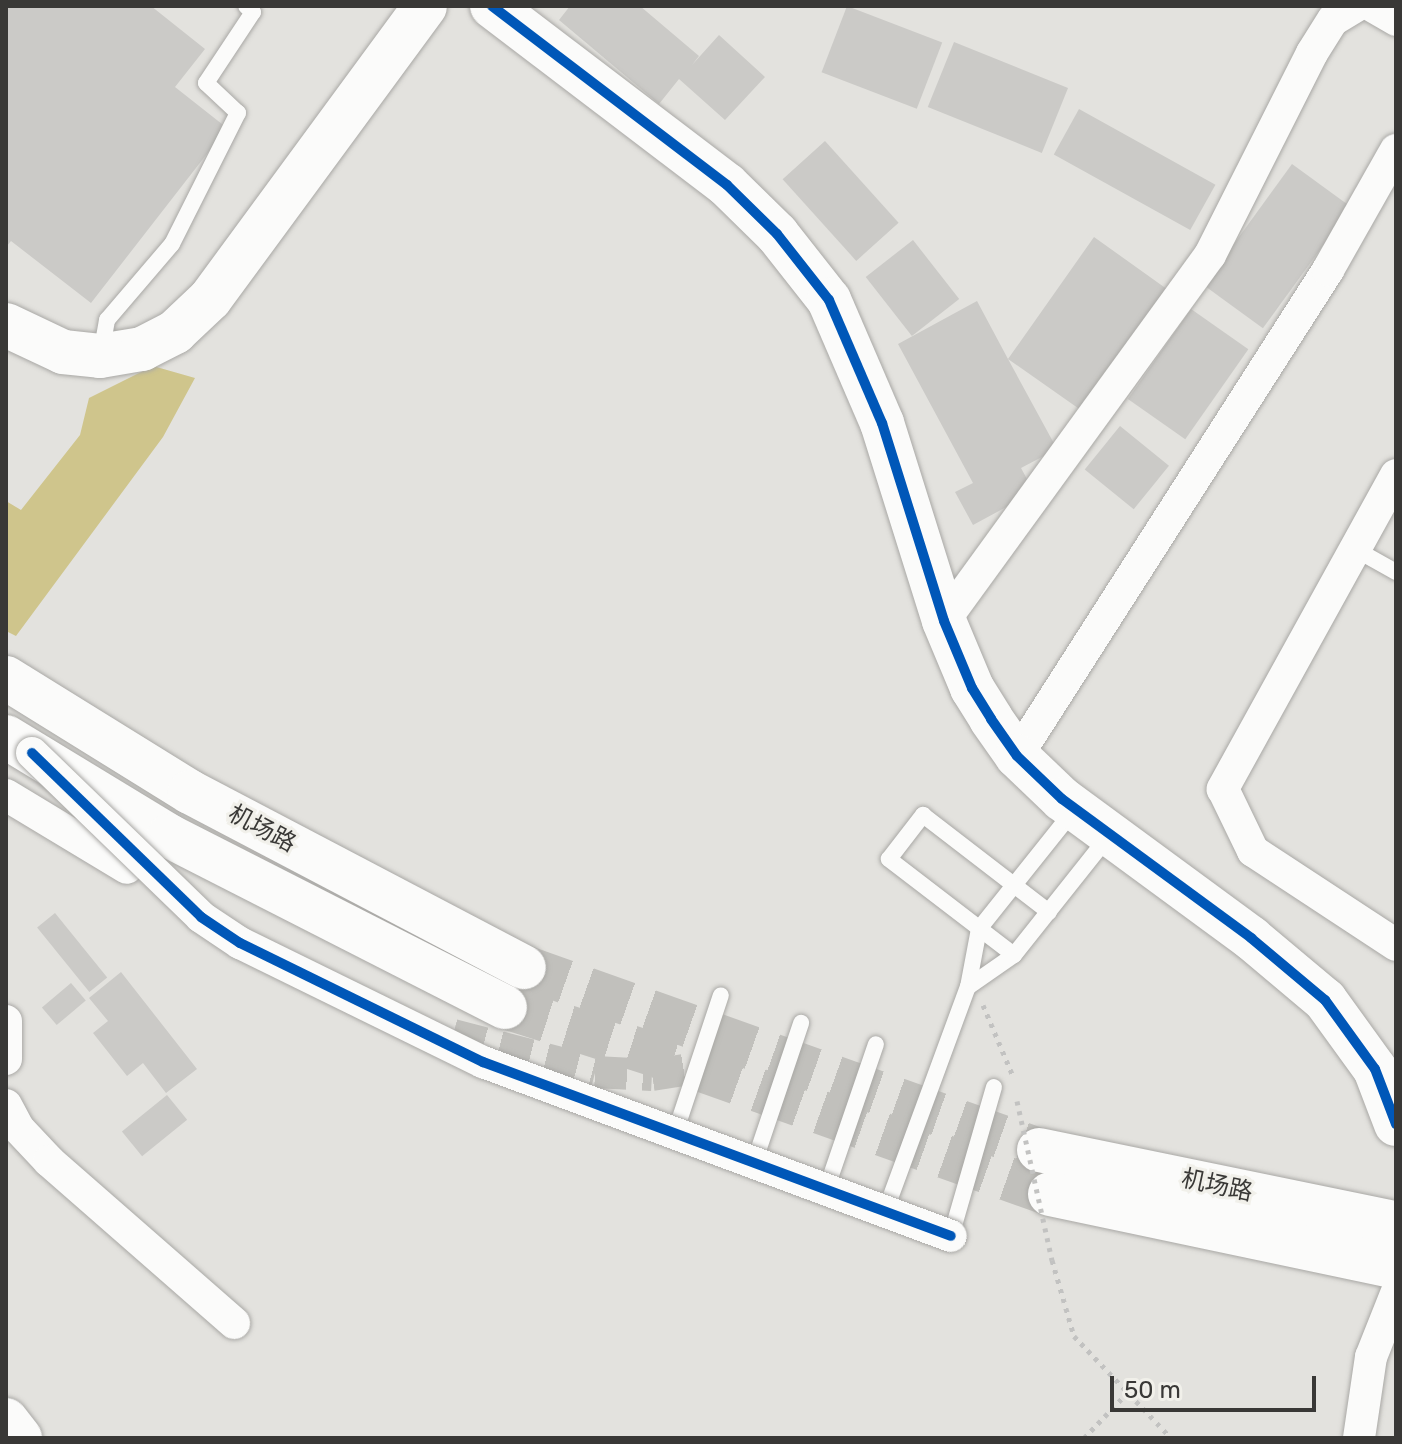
<!DOCTYPE html>
<meta charset="utf-8">
<style>
body{margin:0}
#map{position:relative;width:1402px;height:1444px;overflow:hidden;background:#e3e2de;font-family:Rubik,"Noto Sans SC",sans-serif}
div>[style]{position:absolute}
[style*='--x']{left:calc(var(--x)*1px);top:calc(var(--y)*1px);width:calc(var(--w)*1px);rotate:calc(var(--a)*1deg)}
.forest>*{inset:0;background:#cfc58c}
.building>*{inset:0;background:#cbcac7;transform-origin:0 0}
.street-tunnel>*{height:32px;margin-top:-16px;transform-origin:0;background:repeating-linear-gradient(90deg,#c1c0bc 0 32px,transparent 0 48px)}
.primary-tunnel>*{height:44px;margin-top:-22px;transform-origin:0;background:repeating-linear-gradient(90deg,#c1c0bc 0 44px,transparent 0 66px)}
.path>*{height:5px;margin-top:-2.5px;transform-origin:0;background:repeating-linear-gradient(90deg,#c2c2c1 0 4px,transparent 0 10px)}
.roads{filter:drop-shadow(0 0 2px #a9a8a5) drop-shadow(0 0 2px #a9a8a5)}
.lane>*{height:16px;margin:-8px;padding:0 8px;transform-origin:8px;border-radius:8px;background:#fbfbfa}
.street>*{height:32px;margin:-16px;padding:0 16px;transform-origin:16px;border-radius:16px;background:#fbfbfa}
.secondary>*{height:44px;margin:-22px;padding:0 22px;transform-origin:22px;border-radius:22px;background:#fbfbfa}
.primary>*{height:44px;margin:-22px;padding:0 22px;transform-origin:22px;border-radius:22px;background:#fbfbfa}
.path-bridge>*{height:5px;margin-top:-2.5px;transform-origin:0;background:repeating-linear-gradient(90deg,#c2c2c1 0 4px,transparent 0 10px)}
.bridges{filter:drop-shadow(0 0 2px #a9a8a5) drop-shadow(0 0 2px #a9a8a5)}
.street-bridge>*{height:32px;margin:-16px;padding:0 16px;transform-origin:16px;border-radius:16px;background:#fbfbfa}
.cycleway>*{height:10px;margin:-5px;padding:0 5px;transform-origin:5px;border-radius:5px;background:#0057b8}
span{translate:-50% -50%;white-space:nowrap;text-align:center;line-height:1.15;-webkit-text-stroke:6px #f1f0ea;paint-order:stroke}
.street-label{font-size:24px;color:#393836}
.frame{position:absolute;inset:0;border:8px solid #393836;pointer-events:none}
.scale{position:absolute;left:1110px;top:1376px;width:206px;height:36px;box-sizing:border-box;border:4px solid #393836;border-top:0;padding-left:10px;font-size:24px;line-height:28px;white-space:nowrap;color:#393836;-webkit-text-stroke:6px #f1f0ea;paint-order:stroke}
</style>
<div id="map">
<div class="forest">
<div style="clip-path:polygon(153px 366px,195px 378px,163px 437px,16px 636px,6px 631px,6px 501px,21px 510px,80px 435px,89px 398px)"></div>
</div>
<div class="building">
<div style="clip-path:polygon(6px 6px,151px 6px,205px 49px,175px 87px,227px 128px,91px 303px,11px 241px,6px 247px)"></div>
<div style="clip-path:polygon(570px 6px,640px 6px,699px 56px,692px 65px,719px 35px,765px 77px,725px 120px,679px 79px,659px 104px,559px 20px)"></div>
<div style="left:847px;top:6px;width:102px;height:71px;rotate:21deg"></div>
<div style="left:954px;top:42px;width:123px;height:70px;rotate:22deg"></div>
<div style="left:1079px;top:109px;width:156px;height:52px;rotate:29deg"></div>
<div style="left:825px;top:141px;width:110px;height:57px;rotate:48deg"></div>
<div style="left:1292px;top:164px;width:73px;height:150px;rotate:36deg"></div>
<div style="clip-path:polygon(1094px 237px,1171px 292px,1085px 413px,1008px 359px,1057px 449px,1021px 468px,1034px 492px,973px 525px,955px 492px,973px 483px,898px 344px,977px 301px,1008px 359px)"></div>
<div style="left:913px;top:240px;width:75px;height:60px;rotate:52deg"></div>
<div style="left:1191px;top:309px;width:70px;height:110px;rotate:35deg"></div>
<div style="left:1120px;top:426px;width:63px;height:56px;rotate:39deg"></div>
<div style="left:55px;top:913px;width:83px;height:23px;rotate:51deg"></div>
<div style="clip-path:polygon(121px 972px,197px 1069px,166px 1093px,143px 1063px,127px 1076px,93px 1033px,108px 1021px,89px 998px)"></div>
<div style="left:71px;top:983px;width:23px;height:38px;rotate:50deg"></div>
<div style="left:167px;top:1095px;width:32px;height:58px;rotate:51deg"></div>
</div>
<div class="street-tunnel">
<div style="--x:453;--y:1035;--w:147;--a:14.6"></div>
<div style="--x:595;--y:1072;--w:57;--a:3"></div>
<div style="--x:652;--y:1075;--w:45;--a:-9"></div>
</div>
<div class="primary-tunnel">
<div style="--x:524;--y:967;--w:547;--a:19.56"></div>
<div style="--x:505;--y:1007;--w:201;--a:17.7"></div>
<div style="--x:696;--y:1068;--w:376;--a:19.6"></div>
</div>
<div class="path">
<div style="--x:983;--y:1005;--w:77;--a:67.1"></div>
<div style="--x:1052;--y:1260;--w:79;--a:73.9"></div>
<div style="--x:1074;--y:1336;--w:141;--a:46.4"></div>
<div style="--x:1084;--y:1438;--w:61;--a:-46.3"></div>
</div>
<div class="roads">
<div class="lane">
<div style="--x:101;--y:354;--w:35;--a:-80"></div>
<div style="--x:107;--y:320;--w:100;--a:-49.5"></div>
<div style="--x:172;--y:244;--w:147;--a:-63.3"></div>
<div style="--x:238;--y:113;--w:44;--a:-136.8"></div>
<div style="--x:206;--y:83;--w:85;--a:-56.5"></div>
<div style="--x:253;--y:12;--w:9;--a:-139"></div>
<div style="--x:1355;--y:549;--w:47;--a:29.3"></div>
<div style="--x:1014;--y:955;--w:158;--a:-142.5"></div>
<div style="--x:889;--y:859;--w:56;--a:-52.3"></div>
<div style="--x:923;--y:815;--w:159;--a:37.6"></div>
<div style="--x:968;--y:987;--w:59;--a:-79.3"></div>
<div style="--x:979;--y:929;--w:152;--a:-51.4"></div>
<div style="--x:675;--y:1133;--w:145;--a:-71.6"></div>
<div style="--x:754;--y:1163;--w:148;--a:-71.4"></div>
<div style="--x:826;--y:1190;--w:154;--a:-71.1"></div>
<div style="--x:885;--y:1212;--w:240;--a:-69.8"></div>
<div style="--x:968;--y:987;--w:56;--a:-34.8"></div>
<div style="--x:1014;--y:955;--w:151;--a:-51.5"></div>
<div style="--x:951;--y:1236;--w:155;--a:-73.9"></div>
</div>
<div class="street">
<div style="--x:1372;--y:6;--w:28;--a:30"></div>
<div style="--x:1396;--y:475;--w:359;--a:118.9"></div>
<div style="--x:1223;--y:789;--w:69;--a:64.2"></div>
<div style="--x:1253;--y:851;--w:171;--a:33.3"></div>
<div style="--x:944;--y:621;--w:452;--a:-54"></div>
<div style="--x:1210;--y:255;--w:226;--a:-63.2"></div>
<div style="--x:1312;--y:53;--w:39;--a:-58"></div>
<div style="--x:1333;--y:20;--w:27;--a:-31"></div>
<div style="--x:1017;--y:756;--w:577;--a:-57.38"></div>
<div style="--x:1328;--y:270;--w:138;--a:-60.5"></div>
<div style="--x:6;--y:795;--w:141;--a:31.1"></div>
<div style="--x:6;--y:1021;--w:38;--a:90"></div>
<div style="--x:6;--y:1105;--w:27;--a:62"></div>
<div style="--x:19;--y:1129;--w:44;--a:46.8"></div>
<div style="--x:49;--y:1161;--w:246;--a:41.2"></div>
<div style="--x:1359;--y:1438;--w:82;--a:-81.6"></div>
<div style="--x:1371;--y:1357;--w:68;--a:-68.4"></div>
</div>
<div class="secondary">
<div style="--x:492;--y:6;--w:295;--a:37.3"></div>
<div style="--x:727;--y:185;--w:70;--a:44.4"></div>
<div style="--x:777;--y:234;--w:84;--a:51.8"></div>
<div style="--x:829;--y:300;--w:134;--a:66.7"></div>
<div style="--x:882;--y:423;--w:207;--a:72.6"></div>
<div style="--x:944;--y:621;--w:73;--a:67.3"></div>
<div style="--x:972;--y:688;--w:36;--a:58"></div>
<div style="--x:991;--y:719;--w:45;--a:54.9"></div>
<div style="--x:1017;--y:756;--w:62;--a:43.7"></div>
<div style="--x:1062;--y:799;--w:235;--a:36.3"></div>
<div style="--x:1251;--y:938;--w:97;--a:40"></div>
<div style="--x:1325;--y:1000;--w:85;--a:54.1"></div>
<div style="--x:1375;--y:1069;--w:59;--a:69.1"></div>
<div style="--x:6;--y:325;--w:63;--a:25.3"></div>
<div style="--x:63;--y:352;--w:37;--a:6"></div>
<div style="--x:100;--y:356;--w:43;--a:-9.5"></div>
<div style="--x:142;--y:349;--w:37;--a:-27"></div>
<div style="--x:175;--y:332;--w:48;--a:-43.3"></div>
<div style="--x:210;--y:299;--w:363;--a:-53.7"></div>
</div>
<div class="primary">
<div style="--x:6;--y:678;--w:216;--a:31.8"></div>
<div style="--x:190;--y:792;--w:377;--a:27.7"></div>
<div style="--x:6;--y:737;--w:191;--a:31.3"></div>
<div style="--x:169;--y:836;--w:377;--a:27"></div>
<div style="--x:1039;--y:1150;--w:364;--a:11.6"></div>
<div style="--x:1050;--y:1194;--w:354;--a:11.9"></div>
<div style="--x:6;--y:1420;--w:23;--a:52"></div>
</div>
</div>
<div class="path-bridge">
<div style="--x:1017;--y:1101;--w:163;--a:77.6"></div>
</div>
<div class="bridges">
<div class="street-bridge">
<div style="--x:32;--y:753;--w:235;--a:44.1"></div>
<div style="--x:201;--y:917;--w:47;--a:33.7"></div>
<div style="--x:240;--y:943;--w:271;--a:26.1"></div>
<div style="--x:483;--y:1062;--w:499;--a:20.4"></div>
</div>
</div>
<div class="cycleway">
<div style="--x:492;--y:6;--w:295;--a:37.3"></div>
<div style="--x:727;--y:185;--w:70;--a:44.4"></div>
<div style="--x:777;--y:234;--w:84;--a:51.8"></div>
<div style="--x:829;--y:300;--w:134;--a:66.7"></div>
<div style="--x:882;--y:423;--w:207;--a:72.6"></div>
<div style="--x:944;--y:621;--w:73;--a:67.3"></div>
<div style="--x:972;--y:688;--w:36;--a:58"></div>
<div style="--x:991;--y:719;--w:45;--a:54.9"></div>
<div style="--x:1017;--y:756;--w:62;--a:43.7"></div>
<div style="--x:1062;--y:799;--w:235;--a:36.3"></div>
<div style="--x:1251;--y:938;--w:97;--a:40"></div>
<div style="--x:1325;--y:1000;--w:85;--a:54.1"></div>
<div style="--x:1375;--y:1069;--w:59;--a:69.1"></div>
<div style="--x:32;--y:753;--w:235;--a:44.1"></div>
<div style="--x:201;--y:917;--w:47;--a:33.7"></div>
<div style="--x:240;--y:943;--w:271;--a:26.1"></div>
<div style="--x:483;--y:1062;--w:499;--a:20.4"></div>
</div>
<div class="street-label">
<span style="left:262px;top:829px;rotate:28deg">机场路</span>
<span style="left:1217px;top:1186px;rotate:12deg">机场路</span>
</div>
<div class="frame"></div>
<div class="scale">50 m</div>
</div>
